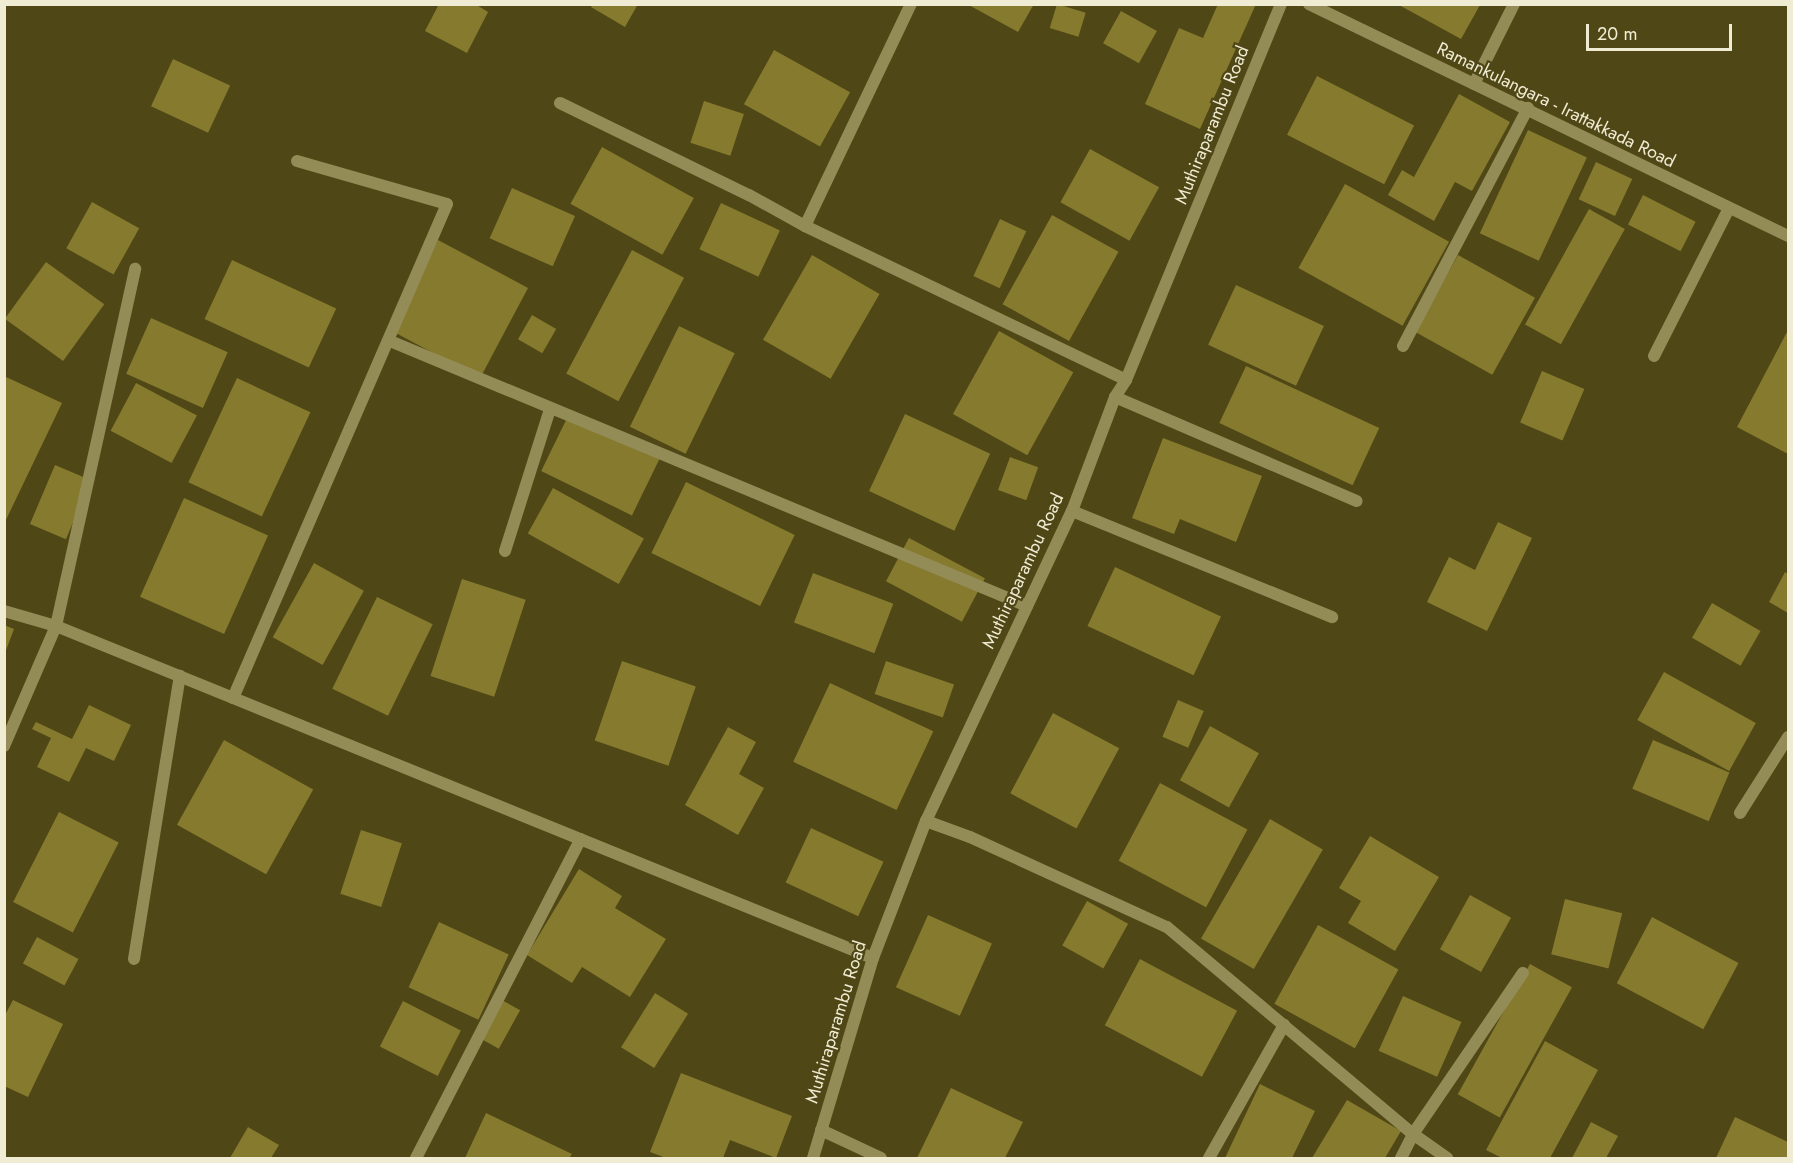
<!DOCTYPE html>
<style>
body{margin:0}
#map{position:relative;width:1793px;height:1163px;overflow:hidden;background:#4f4716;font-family:Jost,sans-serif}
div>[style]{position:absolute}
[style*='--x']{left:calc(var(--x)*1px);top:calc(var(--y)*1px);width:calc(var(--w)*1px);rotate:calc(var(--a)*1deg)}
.building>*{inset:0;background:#867a2e;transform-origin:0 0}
.street>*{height:12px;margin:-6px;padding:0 6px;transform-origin:6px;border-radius:6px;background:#948c57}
span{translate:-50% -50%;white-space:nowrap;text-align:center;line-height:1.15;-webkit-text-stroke:4.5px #4f4716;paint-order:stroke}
.street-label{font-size:18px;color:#f0ecd3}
.frame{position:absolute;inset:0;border:6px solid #f0ecd3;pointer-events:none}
.scale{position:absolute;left:1586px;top:24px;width:146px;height:27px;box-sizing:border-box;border:3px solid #f0ecd3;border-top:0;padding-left:8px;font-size:18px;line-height:21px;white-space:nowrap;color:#f0ecd3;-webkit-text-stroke:4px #4f4716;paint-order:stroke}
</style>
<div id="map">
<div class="building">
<div style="clip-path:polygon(439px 4px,475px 4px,488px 12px,467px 53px,425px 31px)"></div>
<div style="clip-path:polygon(593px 4px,638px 4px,625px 27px,591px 7px)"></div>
<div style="clip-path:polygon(967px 4px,1034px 4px,1018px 32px)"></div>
<div style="left:1057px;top:4px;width:30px;height:25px;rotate:17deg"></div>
<div style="clip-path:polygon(1218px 4px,1256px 4px,1200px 129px,1145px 104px,1179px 28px,1203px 38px)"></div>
<div style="clip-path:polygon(1399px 5px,1480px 5px,1461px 39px)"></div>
<div style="left:1121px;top:11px;width:41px;height:37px;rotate:29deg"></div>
<div style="left:774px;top:50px;width:87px;height:62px;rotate:29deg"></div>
<div style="left:173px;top:59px;width:63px;height:52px;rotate:25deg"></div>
<div style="left:1317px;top:76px;width:109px;height:66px;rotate:27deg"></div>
<div style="clip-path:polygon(1459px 94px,1510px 122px,1472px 191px,1455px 182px,1434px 221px,1388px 195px,1402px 170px,1414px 177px)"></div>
<div style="left:704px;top:101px;width:42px;height:44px;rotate:18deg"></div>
<div style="left:1528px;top:130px;width:65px;height:114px;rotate:25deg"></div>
<div style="left:602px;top:147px;width:105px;height:65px;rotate:29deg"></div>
<div style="left:1090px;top:149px;width:79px;height:61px;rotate:29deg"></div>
<div style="left:1596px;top:162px;width:40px;height:41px;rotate:25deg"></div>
<div style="left:1345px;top:184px;width:119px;height:96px;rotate:29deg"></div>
<div style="left:512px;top:188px;width:69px;height:55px;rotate:24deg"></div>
<div style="left:1643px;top:195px;width:59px;height:33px;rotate:27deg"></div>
<div style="left:92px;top:202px;width:54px;height:53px;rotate:29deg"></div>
<div style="left:721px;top:203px;width:65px;height:51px;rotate:25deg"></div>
<div style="left:1589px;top:209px;width:41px;height:132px;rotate:29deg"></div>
<div style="left:1052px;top:215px;width:76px;height:102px;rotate:29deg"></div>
<div style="left:1000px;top:219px;width:29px;height:63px;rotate:25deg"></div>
<div style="left:438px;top:240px;width:102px;height:102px;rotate:28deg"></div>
<div style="left:632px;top:250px;width:59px;height:140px;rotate:28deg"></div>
<div style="left:812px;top:255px;width:78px;height:98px;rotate:30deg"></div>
<div style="left:1458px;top:255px;width:88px;height:88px;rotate:29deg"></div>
<div style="left:232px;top:260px;width:115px;height:65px;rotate:25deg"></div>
<div style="left:46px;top:262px;width:72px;height:70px;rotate:36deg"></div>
<div style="left:1236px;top:285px;width:97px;height:66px;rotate:25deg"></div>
<div style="left:532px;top:315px;width:28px;height:28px;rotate:30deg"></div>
<div style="left:151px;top:318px;width:84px;height:61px;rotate:24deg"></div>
<div style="left:679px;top:326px;width:62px;height:112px;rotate:26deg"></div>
<div style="clip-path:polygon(1788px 330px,1788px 454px,1737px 427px)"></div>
<div style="left:999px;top:331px;width:85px;height:95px;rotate:29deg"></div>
<div style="left:1246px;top:366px;width:147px;height:63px;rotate:25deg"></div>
<div style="left:1542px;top:371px;width:46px;height:56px;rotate:23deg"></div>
<div style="clip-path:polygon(4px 376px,62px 403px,4px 524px)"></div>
<div style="left:237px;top:378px;width:81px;height:115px;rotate:25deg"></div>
<div style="left:136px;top:383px;width:69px;height:54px;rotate:28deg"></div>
<div style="left:571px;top:410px;width:101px;height:68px;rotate:26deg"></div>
<div style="left:905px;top:414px;width:94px;height:85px;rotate:25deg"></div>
<div style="clip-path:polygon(1163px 438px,1262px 476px,1236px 542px,1180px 519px,1174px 534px,1132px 518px)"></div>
<div style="left:1010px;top:457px;width:30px;height:35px;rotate:20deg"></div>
<div style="left:55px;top:465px;width:39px;height:64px;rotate:23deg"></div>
<div style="left:686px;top:482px;width:121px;height:79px;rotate:26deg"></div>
<div style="left:553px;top:488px;width:104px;height:52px;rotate:29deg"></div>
<div style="left:184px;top:498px;width:92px;height:108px;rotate:24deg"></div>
<div style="clip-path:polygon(1498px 522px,1532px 538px,1487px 631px,1427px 602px,1449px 557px,1475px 570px)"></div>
<div style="left:909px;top:538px;width:86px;height:49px;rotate:28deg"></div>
<div style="left:314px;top:563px;width:57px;height:85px;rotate:29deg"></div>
<div style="left:1115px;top:567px;width:117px;height:65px;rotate:25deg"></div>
<div style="clip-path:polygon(1785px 572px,1788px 574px,1788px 613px,1769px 602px)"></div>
<div style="left:813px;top:573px;width:86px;height:53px;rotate:21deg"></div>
<div style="left:462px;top:579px;width:67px;height:102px;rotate:18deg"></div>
<div style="left:377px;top:597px;width:62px;height:102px;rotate:26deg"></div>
<div style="left:1712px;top:603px;width:56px;height:40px;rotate:30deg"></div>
<div style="clip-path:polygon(4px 625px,14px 629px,5px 653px,4px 653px)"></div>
<div style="left:622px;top:661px;width:78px;height:84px;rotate:19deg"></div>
<div style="left:886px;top:661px;width:72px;height:35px;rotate:19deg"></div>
<div style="left:1664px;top:672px;width:105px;height:55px;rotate:29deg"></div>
<div style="left:830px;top:683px;width:114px;height:87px;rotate:25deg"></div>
<div style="left:1178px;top:700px;width:28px;height:40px;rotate:23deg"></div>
<div style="clip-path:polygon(89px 705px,131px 725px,114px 761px,86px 748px,69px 782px,37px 767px,51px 738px,32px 729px,36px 722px,72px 739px)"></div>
<div style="left:1053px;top:713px;width:75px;height:91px;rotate:28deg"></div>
<div style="left:1210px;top:726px;width:56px;height:62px;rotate:29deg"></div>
<div style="clip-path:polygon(728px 727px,756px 742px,739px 774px,764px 788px,738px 835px,685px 805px)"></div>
<div style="left:224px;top:740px;width:102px;height:97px;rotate:29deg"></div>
<div style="left:1653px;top:740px;width:83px;height:53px;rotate:23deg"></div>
<div style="left:1160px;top:783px;width:99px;height:88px;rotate:28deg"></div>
<div style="left:59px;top:812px;width:67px;height:101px;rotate:27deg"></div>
<div style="left:1270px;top:819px;width:61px;height:138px;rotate:30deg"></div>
<div style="left:811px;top:828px;width:80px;height:60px;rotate:25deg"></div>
<div style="left:361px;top:830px;width:43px;height:67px;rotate:18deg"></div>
<div style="clip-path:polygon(1370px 836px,1439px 877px,1395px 951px,1348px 923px,1361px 901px,1339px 888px)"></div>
<div style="clip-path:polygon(579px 869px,622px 896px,615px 908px,666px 939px,630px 997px,582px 967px,572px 983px,527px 955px)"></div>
<div style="left:1470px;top:895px;width:47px;height:62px;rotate:29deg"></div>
<div style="left:1565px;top:899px;width:59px;height:57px;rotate:14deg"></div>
<div style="left:1087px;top:901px;width:47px;height:51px;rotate:29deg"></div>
<div style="left:928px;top:915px;width:70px;height:79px;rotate:24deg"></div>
<div style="left:1652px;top:917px;width:98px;height:75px;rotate:28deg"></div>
<div style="left:439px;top:922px;width:77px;height:72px;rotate:25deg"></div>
<div style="left:1318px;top:925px;width:92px;height:90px;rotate:29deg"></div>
<div style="left:37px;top:937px;width:47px;height:30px;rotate:28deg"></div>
<div style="left:1140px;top:959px;width:110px;height:75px;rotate:28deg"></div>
<div style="left:1530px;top:964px;width:48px;height:149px;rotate:29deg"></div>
<div style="left:655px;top:993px;width:39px;height:64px;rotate:32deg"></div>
<div style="left:1403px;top:996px;width:64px;height:60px;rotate:24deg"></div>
<div style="left:500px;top:999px;width:23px;height:44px;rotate:29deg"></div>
<div style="clip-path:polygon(13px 1000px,63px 1024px,28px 1097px,4px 1086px,4px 1017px)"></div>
<div style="left:403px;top:1001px;width:65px;height:51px;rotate:27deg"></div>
<div style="clip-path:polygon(1545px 1041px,1598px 1070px,1550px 1158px,1502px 1158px,1486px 1150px)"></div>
<div style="clip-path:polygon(681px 1073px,792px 1116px,776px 1158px,730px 1140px,723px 1158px,666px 1158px,650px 1152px)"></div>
<div style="clip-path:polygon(1260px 1084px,1315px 1111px,1292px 1158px,1225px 1158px)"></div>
<div style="clip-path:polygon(951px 1088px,1023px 1122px,1005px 1158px,917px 1158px)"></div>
<div style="clip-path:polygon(1347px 1100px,1401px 1131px,1385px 1158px,1312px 1158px)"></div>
<div style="clip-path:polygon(486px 1113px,572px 1154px,569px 1158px,465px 1158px)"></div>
<div style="clip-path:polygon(1735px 1117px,1788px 1142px,1788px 1158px,1716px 1158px)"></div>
<div style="clip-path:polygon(1591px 1122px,1618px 1136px,1606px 1158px,1572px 1158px)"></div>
<div style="clip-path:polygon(248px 1127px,279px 1145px,271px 1158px,230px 1158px)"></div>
</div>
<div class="street">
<div style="--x:1309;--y:4;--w:532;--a:25.84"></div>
<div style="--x:1474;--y:84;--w:89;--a:-63.4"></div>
<div style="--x:560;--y:103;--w:210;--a:26"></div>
<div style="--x:749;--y:195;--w:64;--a:29"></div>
<div style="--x:805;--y:226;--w:356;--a:25.6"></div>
<div style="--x:805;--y:226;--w:246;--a:-64.5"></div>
<div style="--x:390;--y:341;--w:690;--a:22.59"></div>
<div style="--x:1403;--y:346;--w:269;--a:-62.3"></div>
<div style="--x:1654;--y:356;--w:166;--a:-63.1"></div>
<div style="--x:1115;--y:397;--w:263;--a:23.3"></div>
<div style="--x:1072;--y:511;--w:281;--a:22.2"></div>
<div style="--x:505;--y:551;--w:149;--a:-72.4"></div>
<div style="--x:4;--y:611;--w:54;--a:16.1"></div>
<div style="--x:56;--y:626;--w:882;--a:22.12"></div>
<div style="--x:233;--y:698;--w:538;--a:-66.58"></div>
<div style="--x:447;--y:204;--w:156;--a:-164"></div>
<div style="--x:4;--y:746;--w:131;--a:-66.6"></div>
<div style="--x:56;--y:626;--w:366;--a:-77.5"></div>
<div style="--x:1740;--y:813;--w:90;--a:-57.7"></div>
<div style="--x:926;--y:821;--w:47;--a:20"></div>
<div style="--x:970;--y:837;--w:217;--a:24.6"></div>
<div style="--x:1167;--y:927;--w:322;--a:40.1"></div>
<div style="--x:1413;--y:1134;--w:42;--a:35.2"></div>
<div style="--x:134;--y:959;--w:287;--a:-80.8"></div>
<div style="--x:821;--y:1130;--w:66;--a:25"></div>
<div style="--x:416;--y:1158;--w:359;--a:-62.7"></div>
<div style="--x:813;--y:1158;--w:209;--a:-73.3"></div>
<div style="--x:873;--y:958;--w:147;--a:-68.9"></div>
<div style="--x:926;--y:821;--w:343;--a:-64.8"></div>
<div style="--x:1072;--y:511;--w:122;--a:-69.3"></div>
<div style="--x:1115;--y:397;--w:20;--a:-57"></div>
<div style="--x:1126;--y:380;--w:407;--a:-67.6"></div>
<div style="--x:1209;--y:1158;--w:153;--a:-60.6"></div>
<div style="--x:1401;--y:1158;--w:27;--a:-63"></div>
<div style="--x:1413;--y:1134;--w:195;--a:-55.7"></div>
</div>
<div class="street-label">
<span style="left:1556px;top:105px;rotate:26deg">Ramankulangara - Irattakkada Road</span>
<span style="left:1212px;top:125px;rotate:-68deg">Muthiraparambu Road</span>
<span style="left:1023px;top:571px;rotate:-65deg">Muthiraparambu Road</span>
<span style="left:836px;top:1022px;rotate:-73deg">Muthiraparambu Road</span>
</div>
<div class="frame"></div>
<div class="scale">20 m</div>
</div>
